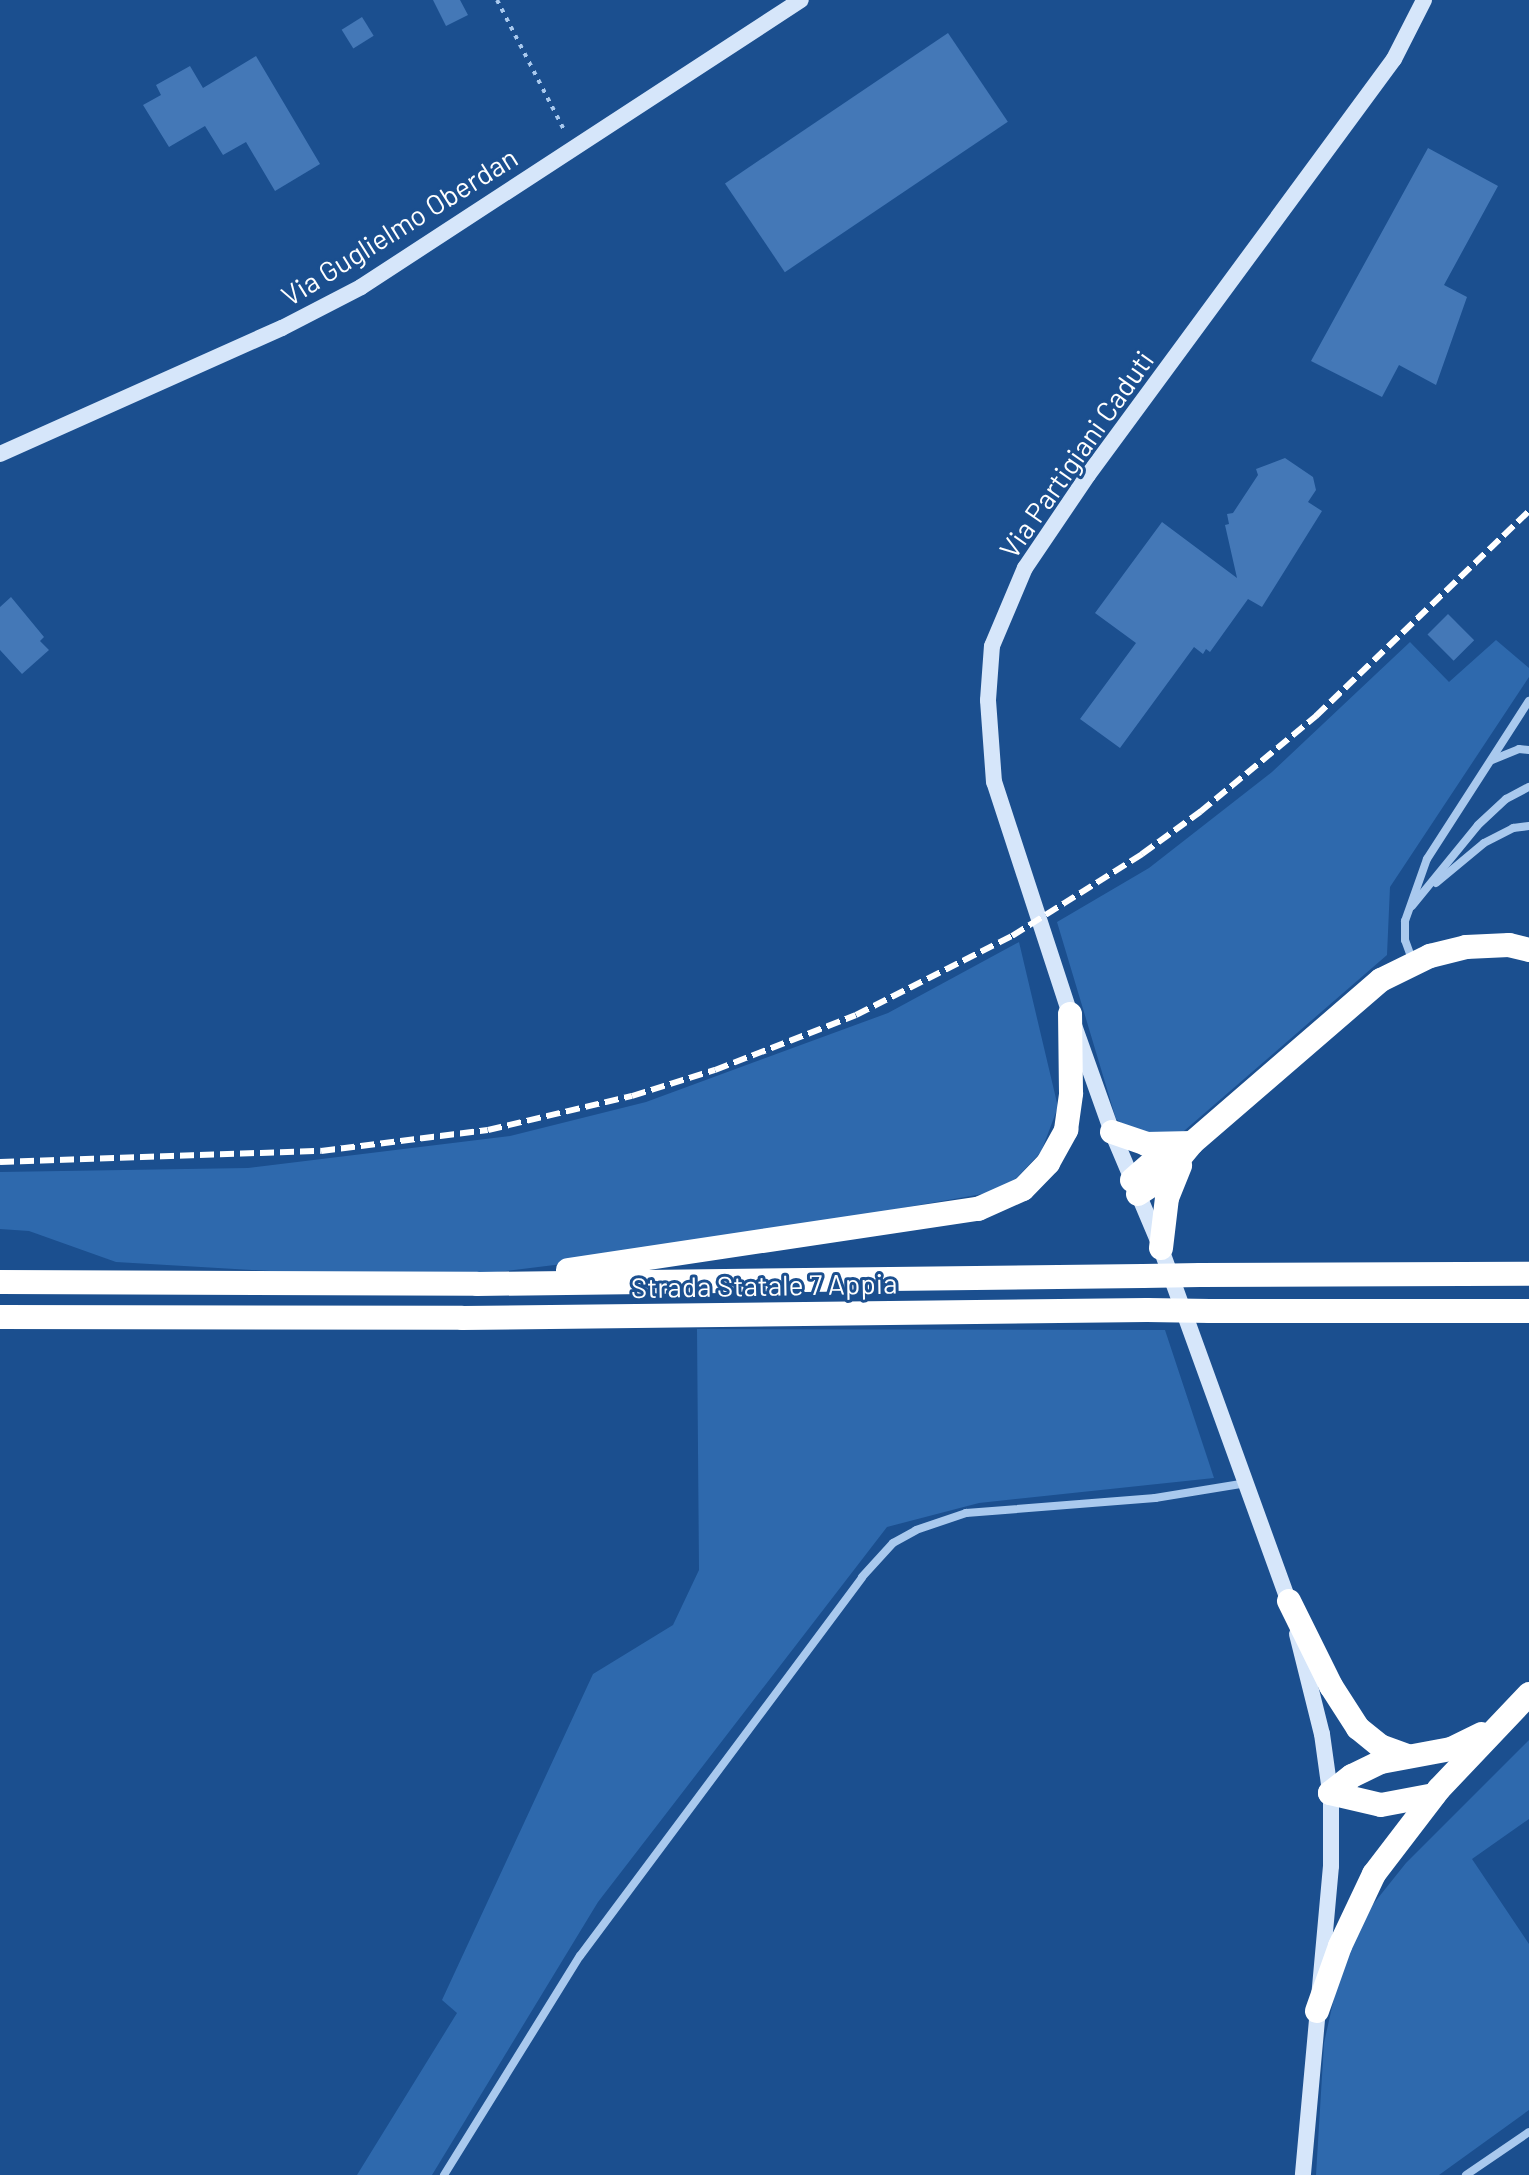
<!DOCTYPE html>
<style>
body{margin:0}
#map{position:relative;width:1529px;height:2175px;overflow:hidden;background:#1b4f8f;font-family:Barlow,sans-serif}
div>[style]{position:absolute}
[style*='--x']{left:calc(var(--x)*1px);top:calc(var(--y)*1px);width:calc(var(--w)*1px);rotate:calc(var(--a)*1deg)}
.green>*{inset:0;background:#2e69ad}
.building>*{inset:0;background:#4478b7;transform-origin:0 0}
.path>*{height:4px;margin-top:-2px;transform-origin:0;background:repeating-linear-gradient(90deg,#a9c9ee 0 4px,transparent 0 10px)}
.street>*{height:8px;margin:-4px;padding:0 4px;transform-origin:4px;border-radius:4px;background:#a9c9ee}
.secondary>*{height:16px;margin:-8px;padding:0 8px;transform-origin:8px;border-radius:8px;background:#d6e6fa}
.highway>*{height:24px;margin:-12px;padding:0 12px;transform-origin:12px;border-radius:12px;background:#fff}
.rail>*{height:6px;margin-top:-3px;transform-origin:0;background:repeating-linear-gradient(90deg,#fff 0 14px,transparent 0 20px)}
.highway-bridge>*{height:24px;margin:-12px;padding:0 12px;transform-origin:12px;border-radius:12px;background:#fff}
span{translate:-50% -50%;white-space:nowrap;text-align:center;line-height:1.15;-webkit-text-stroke:6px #1b4f8f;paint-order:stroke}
.street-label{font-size:28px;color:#fff}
</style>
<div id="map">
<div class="green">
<div style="clip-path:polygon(1496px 640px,1529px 668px,1529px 677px,1390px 887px,1387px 955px,1177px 1137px,1139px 1137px,1116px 1119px,1057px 922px,1149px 868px,1272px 772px,1410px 642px,1449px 682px)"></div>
<div style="clip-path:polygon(1019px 942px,1058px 1107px,1041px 1152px,1005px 1190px,627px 1256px,489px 1273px,304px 1273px,116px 1262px,29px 1231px,0 1229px,0 1172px,248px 1168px,510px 1136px,646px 1102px,888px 1013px)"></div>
<div style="clip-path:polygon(697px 1329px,1165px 1330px,1214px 1478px,979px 1503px,887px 1527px,598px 1902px,432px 2175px,357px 2175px,457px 2013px,442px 2000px,593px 1674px,673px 1625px,699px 1570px)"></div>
<div style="clip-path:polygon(1529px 1740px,1529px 1819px,1472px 1859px,1529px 1944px,1529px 2110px,1439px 2175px,1316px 2175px,1324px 2043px,1340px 1971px,1370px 1908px,1406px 1863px)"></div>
</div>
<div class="building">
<div style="clip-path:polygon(433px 0,460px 0,468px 15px,446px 26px)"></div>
<div style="left:362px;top:17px;width:22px;height:24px;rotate:58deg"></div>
<div style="left:948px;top:33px;width:107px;height:269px;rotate:56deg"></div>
<div style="clip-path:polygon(256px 56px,320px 164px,275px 191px,246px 142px,223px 155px,205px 126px,169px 147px,143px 105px,161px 95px,156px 85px,190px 66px,203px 88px)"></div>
<div style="clip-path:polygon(1428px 148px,1498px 186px,1444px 285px,1467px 297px,1436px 385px,1399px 365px,1382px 397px,1311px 361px)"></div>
<div style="clip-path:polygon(1285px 458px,1313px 477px,1316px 490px,1308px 502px,1322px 511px,1262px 607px,1248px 599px,1210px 652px,1206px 649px,1203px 654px,1194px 647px,1120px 748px,1080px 719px,1136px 643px,1095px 613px,1162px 522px,1237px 578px,1225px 525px,1229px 524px,1227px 514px,1233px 513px,1258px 475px,1256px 469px)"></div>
<div style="clip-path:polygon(11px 597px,44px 637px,40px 641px,49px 650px,22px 674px,0 650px,0 607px)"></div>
<div style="left:1448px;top:614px;width:37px;height:29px;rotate:45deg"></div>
</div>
<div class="path">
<div style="--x:497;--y:0;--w:148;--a:62.7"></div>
</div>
<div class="street">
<div style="--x:1492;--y:760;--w:29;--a:-22"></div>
<div style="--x:1519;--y:749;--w:10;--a:6"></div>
<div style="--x:1436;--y:883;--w:62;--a:-39.8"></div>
<div style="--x:1484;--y:843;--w:33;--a:-27"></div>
<div style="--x:1513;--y:828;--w:16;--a:-7"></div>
<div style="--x:1412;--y:906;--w:104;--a:-50.8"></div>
<div style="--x:1478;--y:825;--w:38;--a:-43"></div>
<div style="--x:1506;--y:799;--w:26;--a:-28"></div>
<div style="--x:1413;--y:962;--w:23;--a:-110"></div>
<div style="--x:1405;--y:940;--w:19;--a:-90"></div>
<div style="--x:1405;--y:921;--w:66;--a:-70.5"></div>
<div style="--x:1427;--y:859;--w:188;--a:-57.2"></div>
<div style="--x:444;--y:2175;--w:258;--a:-58.2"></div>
<div style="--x:580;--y:1956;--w:472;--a:-53.3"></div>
<div style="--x:862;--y:1577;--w:46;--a:-47.6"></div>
<div style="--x:893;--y:1543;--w:26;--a:-29"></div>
<div style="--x:916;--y:1530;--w:53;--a:-18.8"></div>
<div style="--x:966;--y:1513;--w:190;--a:-4.5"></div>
<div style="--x:1155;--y:1498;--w:93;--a:-9.3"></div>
<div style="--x:1466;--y:2175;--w:76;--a:-34.3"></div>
</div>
<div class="secondary">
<div style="--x:0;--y:454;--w:309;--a:-24.1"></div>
<div style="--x:282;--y:328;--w:89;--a:-27.4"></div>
<div style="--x:361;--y:287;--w:525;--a:-33.12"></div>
<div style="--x:1291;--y:1608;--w:383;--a:-109.9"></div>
<div style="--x:1161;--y:1248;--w:126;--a:-112.9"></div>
<div style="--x:1112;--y:1132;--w:125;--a:-109.6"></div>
<div style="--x:1070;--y:1014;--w:244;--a:-108.1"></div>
<div style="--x:994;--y:782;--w:82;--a:-94.2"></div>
<div style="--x:988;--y:700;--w:54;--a:-85.8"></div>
<div style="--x:992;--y:646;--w:85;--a:-67.1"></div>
<div style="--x:1025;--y:568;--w:112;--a:-55.9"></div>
<div style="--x:1088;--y:475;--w:516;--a:-53.66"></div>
<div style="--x:1394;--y:59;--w:66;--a:-63"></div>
<div style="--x:1297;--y:1634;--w:103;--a:76"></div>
<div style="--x:1322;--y:1734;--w:66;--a:82.1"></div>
<div style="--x:1331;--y:1799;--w:67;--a:90"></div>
<div style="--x:1331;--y:1866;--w:310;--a:95.2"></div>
</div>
<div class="highway">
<div style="--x:1112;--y:1132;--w:36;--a:19"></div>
<div style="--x:1146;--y:1144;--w:46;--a:-1.2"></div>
<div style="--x:1132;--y:1180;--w:41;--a:-41.1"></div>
<div style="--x:1163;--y:1153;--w:20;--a:-20"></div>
<div style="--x:1138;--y:1194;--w:30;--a:-33"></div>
<div style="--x:1163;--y:1178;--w:45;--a:-50.4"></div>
<div style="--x:1192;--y:1143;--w:250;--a:-40.8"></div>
<div style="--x:1381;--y:980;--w:55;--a:-26.1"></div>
<div style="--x:1430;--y:956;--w:37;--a:-14"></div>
<div style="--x:1466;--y:947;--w:43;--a:-2.7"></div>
<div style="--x:1509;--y:945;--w:21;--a:14"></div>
<div style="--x:1161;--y:1248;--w:50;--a:-83.2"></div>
<div style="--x:1167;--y:1198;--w:35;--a:-68"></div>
<div style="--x:568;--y:1270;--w:415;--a:-8.5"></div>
<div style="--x:978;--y:1209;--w:49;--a:-24"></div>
<div style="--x:1023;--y:1189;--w:36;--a:-46"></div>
<div style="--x:1048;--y:1163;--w:38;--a:-61"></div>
<div style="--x:1066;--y:1130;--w:37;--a:-82"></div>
<div style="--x:1071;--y:1093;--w:79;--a:-90.7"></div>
<div style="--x:1200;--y:1275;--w:329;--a:-0.2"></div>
<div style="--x:0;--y:1282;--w:477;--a:0.2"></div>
<div style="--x:477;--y:1284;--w:666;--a:-0.69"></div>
<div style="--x:1210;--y:1311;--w:319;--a:0"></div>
<div style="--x:0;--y:1317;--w:462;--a:0.1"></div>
<div style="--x:462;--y:1318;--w:685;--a:-0.67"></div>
<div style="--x:1289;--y:1601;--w:95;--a:63.7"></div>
<div style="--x:1331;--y:1686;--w:50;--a:57.3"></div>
<div style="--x:1358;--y:1728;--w:28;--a:39"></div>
<div style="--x:1380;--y:1746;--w:30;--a:20"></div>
<div style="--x:1330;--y:1793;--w:28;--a:-38"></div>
<div style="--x:1352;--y:1776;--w:32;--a:-26"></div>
<div style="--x:1381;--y:1762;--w:71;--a:-10.5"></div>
<div style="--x:1451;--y:1749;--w:34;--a:-26"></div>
<div style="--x:1330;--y:1793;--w:52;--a:13.2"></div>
<div style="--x:1381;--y:1805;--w:54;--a:-10.7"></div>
<div style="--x:1317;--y:2011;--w:69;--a:-70.5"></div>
<div style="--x:1340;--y:1946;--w:80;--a:-64.7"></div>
<div style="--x:1374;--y:1874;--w:107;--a:-52.6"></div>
<div style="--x:1439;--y:1789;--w:131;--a:-46.5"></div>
</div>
<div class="rail">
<div style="--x:0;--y:1162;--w:321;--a:-2"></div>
<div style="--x:321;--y:1151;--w:168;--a:-7.2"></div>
<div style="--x:488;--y:1130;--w:148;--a:-13.3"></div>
<div style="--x:632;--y:1096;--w:87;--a:-17.4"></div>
<div style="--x:715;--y:1070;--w:151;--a:-21.3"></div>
<div style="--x:856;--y:1015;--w:175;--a:-26.9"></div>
<div style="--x:1012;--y:936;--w:154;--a:-32.2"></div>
<div style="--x:1142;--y:854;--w:72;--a:-35.9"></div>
<div style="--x:1200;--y:812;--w:151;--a:-39.6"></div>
<div style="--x:1316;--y:716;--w:296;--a:-43.9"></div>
</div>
<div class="highway-bridge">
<div style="--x:1143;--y:1276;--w:57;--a:-1"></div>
<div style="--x:1147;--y:1310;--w:63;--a:0.9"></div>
</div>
<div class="street-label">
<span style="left:399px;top:226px;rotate:-32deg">Via Guglielmo Oberdan</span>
<span style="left:1076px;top:454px;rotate:-55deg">Via Partigiani Caduti</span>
<span style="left:764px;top:1285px;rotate:-1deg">Strada Statale 7 Appia</span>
</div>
</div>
